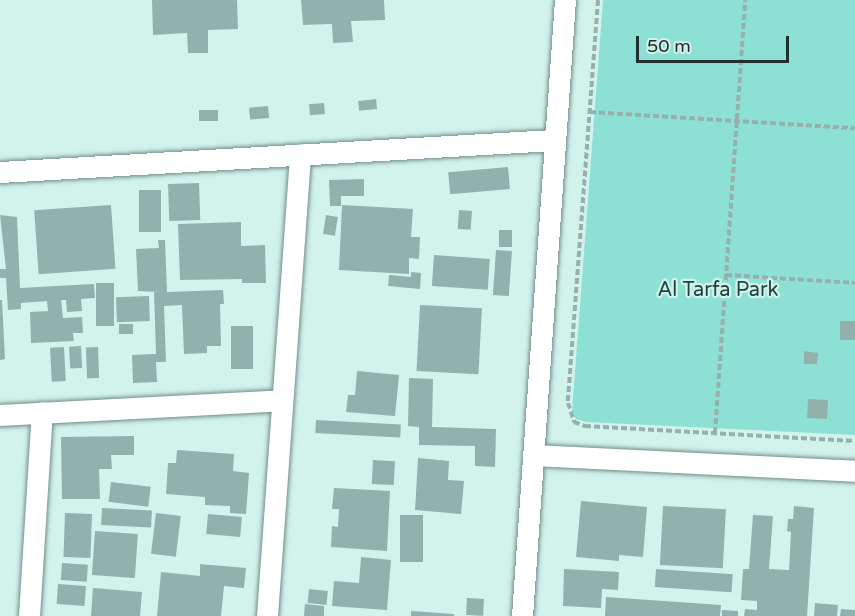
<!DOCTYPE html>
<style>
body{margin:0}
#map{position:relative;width:855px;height:616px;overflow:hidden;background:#d2f2ec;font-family:"Varela Round",sans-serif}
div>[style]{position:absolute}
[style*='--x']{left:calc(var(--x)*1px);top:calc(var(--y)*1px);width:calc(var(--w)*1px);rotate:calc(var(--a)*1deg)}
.green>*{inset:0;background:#8de1d4}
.building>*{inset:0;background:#93b1ac;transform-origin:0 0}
.path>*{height:4px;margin-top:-2px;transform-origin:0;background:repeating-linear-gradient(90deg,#97b0ac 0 6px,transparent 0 9px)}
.roads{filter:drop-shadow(0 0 2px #718e89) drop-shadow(0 0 2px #718e89)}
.street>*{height:21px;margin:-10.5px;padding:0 10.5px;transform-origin:10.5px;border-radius:10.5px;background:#fff}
span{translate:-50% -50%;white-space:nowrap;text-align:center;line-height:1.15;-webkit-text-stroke:4.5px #d2f2ec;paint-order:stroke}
.park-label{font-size:20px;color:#1d453f}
.scale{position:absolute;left:636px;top:36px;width:153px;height:27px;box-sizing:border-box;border:3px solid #232f2d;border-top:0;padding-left:8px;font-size:18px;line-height:21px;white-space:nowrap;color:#232f2d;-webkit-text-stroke:4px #d2f2ec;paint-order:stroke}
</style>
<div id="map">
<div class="green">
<div style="clip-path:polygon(603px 0,855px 0,855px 435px,586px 422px,576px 419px,572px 412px)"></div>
</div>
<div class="building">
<div style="clip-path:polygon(152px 0,237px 0,238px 29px,208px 30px,208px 53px,188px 53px,187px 33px,153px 35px)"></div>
<div style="clip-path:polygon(301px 0,384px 0,385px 20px,351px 21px,353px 42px,333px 43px,332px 24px,303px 25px)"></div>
<div style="left:376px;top:99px;width:10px;height:18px;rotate:84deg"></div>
<div style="left:324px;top:103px;width:11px;height:15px;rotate:85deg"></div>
<div style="left:268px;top:106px;width:12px;height:19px;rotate:85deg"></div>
<div style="left:199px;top:110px;width:19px;height:11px"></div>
<div style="left:508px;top:167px;width:22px;height:60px;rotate:85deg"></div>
<div style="clip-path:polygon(364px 179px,364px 196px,341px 196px,341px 206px,330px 206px,329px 180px)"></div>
<div style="left:199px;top:183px;width:37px;height:31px;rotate:88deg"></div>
<div style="left:139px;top:190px;width:22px;height:42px"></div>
<div style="left:111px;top:205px;width:64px;height:77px;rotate:86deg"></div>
<div style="clip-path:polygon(342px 205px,413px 209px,411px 237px,420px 237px,419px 259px,409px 258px,409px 274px,339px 270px)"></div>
<div style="left:459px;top:210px;width:13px;height:19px;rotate:4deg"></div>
<div style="clip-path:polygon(0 215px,17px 217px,20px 288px,94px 284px,95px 298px,81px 299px,82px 311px,67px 312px,66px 300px,61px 300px,63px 318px,82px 317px,83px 333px,73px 333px,74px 341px,31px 343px,30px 312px,48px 311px,47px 301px,21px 303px,21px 309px,8px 310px,6px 278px,0 278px,0 269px,6px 269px)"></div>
<div style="left:326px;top:215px;width:12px;height:19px;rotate:9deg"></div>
<div style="clip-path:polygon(241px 222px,241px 246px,265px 245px,266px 283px,242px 283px,242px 279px,180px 280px,178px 224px)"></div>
<div style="left:499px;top:230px;width:13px;height:17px"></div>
<div style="clip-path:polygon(158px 240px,165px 240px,167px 292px,223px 290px,224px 304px,220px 304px,221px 346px,207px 346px,207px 353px,184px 354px,182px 305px,164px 306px,166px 362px,156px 362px,157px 382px,133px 383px,132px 355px,156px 354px,154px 292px,161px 292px,138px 291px,136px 249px,159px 248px)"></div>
<div style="left:496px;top:250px;width:16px;height:45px;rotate:4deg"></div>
<div style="left:434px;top:255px;width:56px;height:31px;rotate:4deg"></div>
<div style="clip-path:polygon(411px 272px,421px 273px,420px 289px,388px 286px,389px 275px,411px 277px)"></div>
<div style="left:96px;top:283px;width:18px;height:43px"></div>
<div style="left:149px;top:296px;width:25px;height:33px;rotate:88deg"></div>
<div style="clip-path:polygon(0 300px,2px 300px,5px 359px,0 360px)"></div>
<div style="left:420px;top:305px;width:62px;height:66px;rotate:3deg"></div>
<div style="left:840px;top:321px;width:15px;height:19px"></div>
<div style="left:133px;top:324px;width:10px;height:14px;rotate:90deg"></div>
<div style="left:231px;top:326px;width:22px;height:43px"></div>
<div style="left:81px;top:346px;width:22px;height:12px;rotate:87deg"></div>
<div style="left:64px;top:347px;width:34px;height:14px;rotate:87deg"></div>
<div style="left:98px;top:347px;width:31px;height:12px;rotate:88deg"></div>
<div style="clip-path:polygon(804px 351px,818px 353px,817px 364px,804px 364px)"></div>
<div style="clip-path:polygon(357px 371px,399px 375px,395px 416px,346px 412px,348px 395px,355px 395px)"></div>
<div style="clip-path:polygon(409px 378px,433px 379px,432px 427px,496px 429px,495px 467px,475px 466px,475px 446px,419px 445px,419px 427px,408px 426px)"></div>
<div style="left:808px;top:399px;width:20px;height:19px;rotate:3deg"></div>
<div style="left:316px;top:420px;width:85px;height:13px;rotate:3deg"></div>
<div style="clip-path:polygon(134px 436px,134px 455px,111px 455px,112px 469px,99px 469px,100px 499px,62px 499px,61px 437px)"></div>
<div style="clip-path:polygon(177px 450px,234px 454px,233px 471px,249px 473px,246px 514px,230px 513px,230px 506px,205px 505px,205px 497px,166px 494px,168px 463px,176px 463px)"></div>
<div style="clip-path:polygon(418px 458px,449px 461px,448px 480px,464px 481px,461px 514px,415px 510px)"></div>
<div style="left:373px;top:460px;width:22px;height:24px;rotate:3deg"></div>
<div style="left:111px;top:482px;width:40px;height:20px;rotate:7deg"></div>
<div style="clip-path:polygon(334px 488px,390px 491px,387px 551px,331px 547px,332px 526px,338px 527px,339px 509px,332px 509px)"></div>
<div style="clip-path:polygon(581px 501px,647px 507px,643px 557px,619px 555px,619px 561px,576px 557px)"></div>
<div style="left:663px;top:506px;width:63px;height:59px;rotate:3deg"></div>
<div style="clip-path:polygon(794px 506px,814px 508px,807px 616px,744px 616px,745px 609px,757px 610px,757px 601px,741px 600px,743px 569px,749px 569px,753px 515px,773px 516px,769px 569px,789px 570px,791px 532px,787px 531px,788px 519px,793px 519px)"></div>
<div style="left:102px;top:508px;width:50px;height:17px;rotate:3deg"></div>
<div style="left:65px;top:513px;width:27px;height:44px;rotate:2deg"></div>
<div style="left:156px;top:513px;width:25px;height:41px;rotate:7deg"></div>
<div style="left:208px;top:514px;width:34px;height:20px;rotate:5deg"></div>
<div style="left:400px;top:515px;width:23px;height:47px"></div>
<div style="left:95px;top:531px;width:43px;height:44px;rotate:4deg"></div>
<div style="clip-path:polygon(361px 557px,391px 560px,387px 610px,332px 606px,334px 581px,359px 583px)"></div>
<div style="left:62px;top:563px;width:26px;height:17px;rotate:4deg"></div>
<div style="clip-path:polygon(200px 564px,246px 568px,244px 588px,224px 586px,221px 616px,157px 616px,161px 572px,200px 576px)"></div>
<div style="clip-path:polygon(564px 569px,619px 572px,618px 590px,602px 589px,601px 608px,563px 606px)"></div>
<div style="left:656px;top:569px;width:77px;height:18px;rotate:4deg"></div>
<div style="left:58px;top:584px;width:28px;height:20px;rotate:4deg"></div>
<div style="clip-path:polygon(93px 588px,142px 592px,140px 616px,91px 616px)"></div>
<div style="left:309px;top:589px;width:19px;height:14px;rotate:6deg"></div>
<div style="clip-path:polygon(606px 597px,721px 605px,720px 616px,605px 616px)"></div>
<div style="left:467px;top:598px;width:17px;height:17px;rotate:3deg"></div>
<div style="clip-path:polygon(815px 603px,838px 605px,837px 616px,814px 616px)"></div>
<div style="clip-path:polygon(305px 604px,324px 606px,324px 616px,304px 616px)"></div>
<div style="clip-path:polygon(841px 609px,855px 610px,855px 616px,840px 616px)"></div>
<div style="clip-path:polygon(722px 610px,738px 611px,738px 616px,722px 616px)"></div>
<div style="clip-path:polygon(411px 611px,454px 614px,454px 616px,411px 616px)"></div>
</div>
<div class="path">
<div style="--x:598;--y:0;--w:404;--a:94.3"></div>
<div style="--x:568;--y:403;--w:20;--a:72"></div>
<div style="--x:574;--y:422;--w:12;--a:20"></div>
<div style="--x:585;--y:426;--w:270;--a:3.2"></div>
<div style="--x:590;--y:112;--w:265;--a:3.5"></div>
<div style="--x:726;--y:275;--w:129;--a:3.5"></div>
<div style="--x:715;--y:433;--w:434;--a:-86"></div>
</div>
<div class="roads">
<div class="street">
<div style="--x:0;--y:172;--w:555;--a:-3.31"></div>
<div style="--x:0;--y:415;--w:282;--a:-3"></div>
<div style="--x:533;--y:455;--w:322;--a:2.8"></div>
<div style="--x:29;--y:616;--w:204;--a:-86.4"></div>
<div style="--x:267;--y:616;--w:463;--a:-85.9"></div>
<div style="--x:522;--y:616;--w:617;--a:-86.01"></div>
</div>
</div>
<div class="park-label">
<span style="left:718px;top:290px">Al Tarfa Park</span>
</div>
<div class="scale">50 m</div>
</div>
